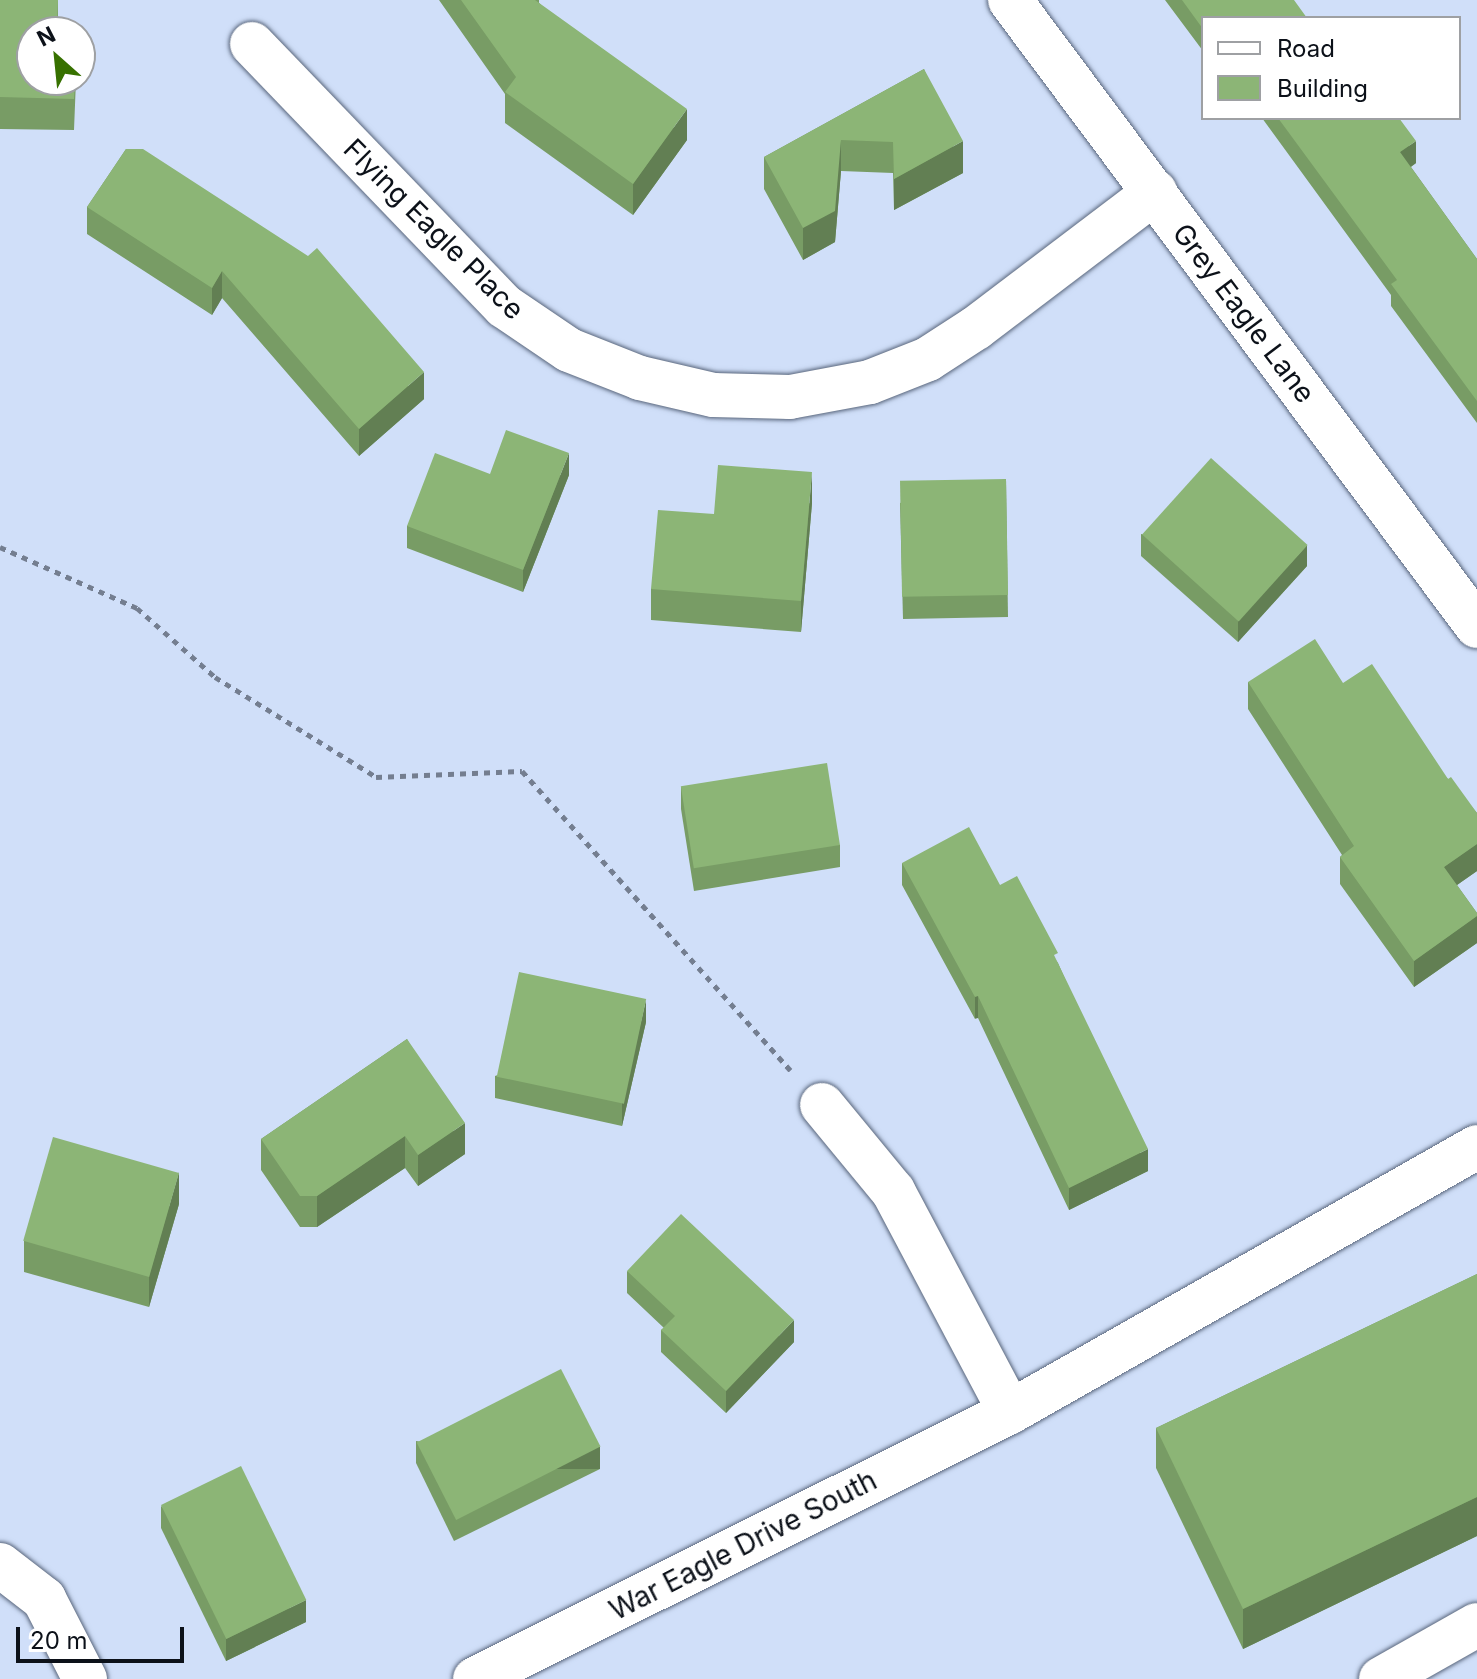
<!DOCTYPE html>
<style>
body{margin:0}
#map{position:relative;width:1477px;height:1679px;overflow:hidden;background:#d0dff9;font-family:Inter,sans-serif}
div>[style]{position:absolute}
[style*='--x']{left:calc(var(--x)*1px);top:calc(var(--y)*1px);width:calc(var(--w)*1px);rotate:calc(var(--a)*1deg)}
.path>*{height:5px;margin-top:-2.5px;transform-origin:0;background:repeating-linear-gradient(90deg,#747e90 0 6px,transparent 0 12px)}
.roads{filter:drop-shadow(0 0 2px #59667c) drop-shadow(0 0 2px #59667c)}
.minor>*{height:44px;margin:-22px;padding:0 22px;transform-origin:22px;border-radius:22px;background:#fff}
.wall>*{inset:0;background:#789c65}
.shaded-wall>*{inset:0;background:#627f53;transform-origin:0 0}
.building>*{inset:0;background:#8cb576;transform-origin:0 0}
span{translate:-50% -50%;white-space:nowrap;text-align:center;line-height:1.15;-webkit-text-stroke:6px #fff;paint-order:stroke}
.street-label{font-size:28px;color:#0c1119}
.legend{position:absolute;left:1201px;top:16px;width:260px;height:104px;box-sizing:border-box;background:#fff;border:2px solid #9ea0a3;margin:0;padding:10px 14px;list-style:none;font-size:24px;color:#0c1119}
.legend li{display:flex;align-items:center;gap:16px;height:40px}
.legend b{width:40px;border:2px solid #9ea0a3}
.north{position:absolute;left:16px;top:16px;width:80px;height:80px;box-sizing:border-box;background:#fff;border:2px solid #9ea0a3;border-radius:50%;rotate:333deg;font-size:22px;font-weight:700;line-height:32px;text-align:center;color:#0c1119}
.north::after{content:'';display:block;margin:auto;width:28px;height:36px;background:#377100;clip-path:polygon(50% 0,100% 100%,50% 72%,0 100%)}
.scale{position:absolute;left:16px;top:1627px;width:168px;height:36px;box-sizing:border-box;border:4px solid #0c1119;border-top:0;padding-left:10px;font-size:24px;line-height:28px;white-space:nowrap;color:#0c1119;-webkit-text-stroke:6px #fff;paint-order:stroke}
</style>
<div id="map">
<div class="path">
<div style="--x:0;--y:547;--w:150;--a:24"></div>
<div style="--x:137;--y:608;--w:104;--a:41.5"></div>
<div style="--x:215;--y:677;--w:190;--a:31.8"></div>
<div style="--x:376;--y:777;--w:146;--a:-2.4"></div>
<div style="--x:522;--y:771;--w:402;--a:48.1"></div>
</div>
<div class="roads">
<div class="minor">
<div style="--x:1010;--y:0;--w:781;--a:53.28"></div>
<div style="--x:252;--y:44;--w:364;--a:46.1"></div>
<div style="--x:504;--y:306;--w:78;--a:34.1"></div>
<div style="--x:569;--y:350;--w:76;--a:21.5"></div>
<div style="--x:640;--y:378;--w:75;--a:13.1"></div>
<div style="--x:713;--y:395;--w:77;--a:1.5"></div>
<div style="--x:790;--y:397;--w:81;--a:-10.6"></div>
<div style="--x:870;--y:382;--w:62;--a:-21.6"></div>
<div style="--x:928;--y:359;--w:57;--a:-32.9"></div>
<div style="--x:976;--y:328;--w:225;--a:-37.2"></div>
<div style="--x:822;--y:1105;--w:112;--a:50.5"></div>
<div style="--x:893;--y:1191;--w:250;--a:62.1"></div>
<div style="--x:0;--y:1565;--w:56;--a:37.7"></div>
<div style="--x:44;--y:1599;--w:90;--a:62.9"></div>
<div style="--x:475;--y:1679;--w:598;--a:-26.52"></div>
<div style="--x:1010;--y:1412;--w:537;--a:-29.57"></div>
<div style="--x:1381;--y:1679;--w:110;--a:-29.4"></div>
</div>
</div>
<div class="wall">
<div style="clip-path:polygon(0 0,58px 0,58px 25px,76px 80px,74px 130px,0 129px)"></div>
<div style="clip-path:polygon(439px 0,539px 0,539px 3px,687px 140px,633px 215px,505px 123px,505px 94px)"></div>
<div style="clip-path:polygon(1165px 0,1294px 0,1203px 18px,1203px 51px)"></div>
<div style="clip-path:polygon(924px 69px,963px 173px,894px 210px,893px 173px,841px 171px,835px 242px,803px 260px,764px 189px,764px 157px)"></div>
<div style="clip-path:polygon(1262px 118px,1399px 118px,1416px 163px,1411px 167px,1477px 259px,1477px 423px,1391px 306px,1391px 295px)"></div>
<div style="clip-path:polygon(126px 149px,424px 399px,359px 456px,222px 298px,212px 315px,87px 234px,87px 207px)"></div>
<div style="clip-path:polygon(490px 474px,569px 475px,523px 592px,407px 548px,407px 526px)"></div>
<div style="clip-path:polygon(1006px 479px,1008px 617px,903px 619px,900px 503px)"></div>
<div style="clip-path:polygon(812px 503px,801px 632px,651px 620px,651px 589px,714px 514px)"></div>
<div style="clip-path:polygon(1141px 534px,1307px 566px,1238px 642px,1141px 556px)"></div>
<div style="clip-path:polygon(1248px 682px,1343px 683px,1448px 779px,1477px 813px,1477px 871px,1457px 885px,1477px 913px,1477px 943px,1414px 987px,1340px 884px,1340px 857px,1342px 855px,1248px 709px)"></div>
<div style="clip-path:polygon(681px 787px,840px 845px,840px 867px,694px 891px,681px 809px)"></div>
<div style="clip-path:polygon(902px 863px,1000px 885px,1058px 963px,1148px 1171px,1069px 1210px,978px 1018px,975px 1019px,902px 885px)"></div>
<div style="clip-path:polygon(646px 1022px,622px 1126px,495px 1098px,495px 1076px)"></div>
<div style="clip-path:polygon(407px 1039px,465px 1154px,418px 1186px,405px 1168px,317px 1227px,300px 1227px,261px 1170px,261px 1139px)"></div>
<div style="clip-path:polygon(179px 1204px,149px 1307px,24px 1272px,24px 1241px)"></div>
<div style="clip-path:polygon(627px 1271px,794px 1342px,726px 1413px,661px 1352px,661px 1330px,664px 1328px,627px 1293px)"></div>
<div style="clip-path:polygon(1477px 1274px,1477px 1536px,1243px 1649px,1156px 1468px,1156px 1428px)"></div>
<div style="clip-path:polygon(416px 1441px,600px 1469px,454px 1541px,416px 1463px)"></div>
<div style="clip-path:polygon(161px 1506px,306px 1622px,226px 1661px,161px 1528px)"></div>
</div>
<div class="shaded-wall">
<div style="clip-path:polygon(687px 109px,687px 140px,633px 215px,633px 184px)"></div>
<div style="clip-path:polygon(841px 140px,841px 171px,835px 242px,803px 260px,803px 228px)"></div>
<div style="clip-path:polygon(963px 141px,963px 173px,894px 210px,894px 179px)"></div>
<div style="clip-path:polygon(1416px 141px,1416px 163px,1400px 174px,1400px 152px)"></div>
<div style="clip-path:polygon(222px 271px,222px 298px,212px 315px,212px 288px)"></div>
<div style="clip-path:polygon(424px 372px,424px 399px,359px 456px,359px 429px)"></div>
<div style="clip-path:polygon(569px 453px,569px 475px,523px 592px,523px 570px)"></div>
<div style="clip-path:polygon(812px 472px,812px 503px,801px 632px,801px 601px)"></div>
<div style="clip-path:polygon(1307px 545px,1307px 566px,1238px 642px,1238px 620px)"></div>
<div style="clip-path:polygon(1477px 844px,1477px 871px,1444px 894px,1444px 867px)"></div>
<div style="clip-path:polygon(1477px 916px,1477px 943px,1414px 987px,1414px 961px)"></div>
<div style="left:978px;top:996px;width:22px;height:3px;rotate:90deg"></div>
<div style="clip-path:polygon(646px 1000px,646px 1022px,622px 1126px,622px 1104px)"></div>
<div style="clip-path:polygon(465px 1123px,465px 1154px,418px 1186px,418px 1155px)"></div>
<div style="clip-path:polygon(405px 1136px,405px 1168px,317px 1227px,317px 1196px)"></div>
<div style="clip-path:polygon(1148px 1149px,1148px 1171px,1069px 1210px,1069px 1188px)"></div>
<div style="clip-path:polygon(179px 1172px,179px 1204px,149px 1307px,149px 1276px)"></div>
<div style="clip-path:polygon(794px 1320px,794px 1342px,726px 1413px,726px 1391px)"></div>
<div style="left:600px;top:1447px;width:22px;height:163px;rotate:90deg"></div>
<div style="clip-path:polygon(1477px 1497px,1477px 1536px,1243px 1649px,1243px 1609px)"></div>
<div style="clip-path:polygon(306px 1600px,306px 1622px,226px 1661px,226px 1639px)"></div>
</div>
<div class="building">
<div style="clip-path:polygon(0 0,58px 0,57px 25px,76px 26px,76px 32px,32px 32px,32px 80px,75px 80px,74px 99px,0 97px)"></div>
<div style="clip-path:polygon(461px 0,535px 0,687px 109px,633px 184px,505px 92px,516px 77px)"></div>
<div style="clip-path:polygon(1182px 0,1294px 0,1307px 18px,1203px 18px,1203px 29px)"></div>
<div style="clip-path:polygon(924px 69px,963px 141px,894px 179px,893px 142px,841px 140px,835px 211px,803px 228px,764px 157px)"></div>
<div style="clip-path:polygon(1278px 118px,1399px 118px,1416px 141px,1400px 152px,1477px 259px,1477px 401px,1391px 284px,1397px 280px)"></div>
<div style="clip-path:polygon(126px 149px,143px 149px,308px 256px,317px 248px,424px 372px,359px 429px,222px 271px,212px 288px,87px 207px)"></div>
<div style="clip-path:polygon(506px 430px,569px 453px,523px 570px,407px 526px,435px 453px,490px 474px)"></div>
<div style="left:1211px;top:458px;width:130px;height:103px;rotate:42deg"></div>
<div style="clip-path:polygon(718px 465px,812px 472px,801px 601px,651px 589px,658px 510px,714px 514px)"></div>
<div style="left:1006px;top:479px;width:116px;height:106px;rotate:89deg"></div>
<div style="clip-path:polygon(1315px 639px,1343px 683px,1372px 664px,1448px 779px,1451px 777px,1477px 813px,1477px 844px,1444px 867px,1477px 913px,1477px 916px,1414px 961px,1340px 857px,1354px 846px,1248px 682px)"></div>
<div style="left:827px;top:763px;width:83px;height:148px;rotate:81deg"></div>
<div style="clip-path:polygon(969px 827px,1000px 885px,1017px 876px,1058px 953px,1054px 955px,1148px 1149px,1069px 1188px,978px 996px,975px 997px,902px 863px)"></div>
<div style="left:519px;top:972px;width:130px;height:107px;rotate:12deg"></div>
<div style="clip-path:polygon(407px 1039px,465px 1123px,418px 1155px,405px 1136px,317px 1196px,300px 1196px,261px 1139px)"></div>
<div style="left:53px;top:1137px;width:131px;height:108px;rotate:16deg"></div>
<div style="clip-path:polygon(681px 1214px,794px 1320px,726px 1391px,661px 1330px,675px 1316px,627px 1271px)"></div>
<div style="clip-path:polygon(1477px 1274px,1477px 1497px,1243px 1609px,1156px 1428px)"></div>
<div style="left:561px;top:1369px;width:87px;height:162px;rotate:63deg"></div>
<div style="left:241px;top:1466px;width:149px;height:89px;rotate:64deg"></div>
</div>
<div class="street-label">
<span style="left:434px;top:229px;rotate:45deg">Flying Eagle Place</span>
<span style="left:1244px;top:313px;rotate:53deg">Grey Eagle Lane</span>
<span style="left:743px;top:1545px;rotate:-27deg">War Eagle Drive South</span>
</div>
<ul class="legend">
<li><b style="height:10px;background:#fff"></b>Road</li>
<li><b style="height:22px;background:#8cb576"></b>Building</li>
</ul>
<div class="north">N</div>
<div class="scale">20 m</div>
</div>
